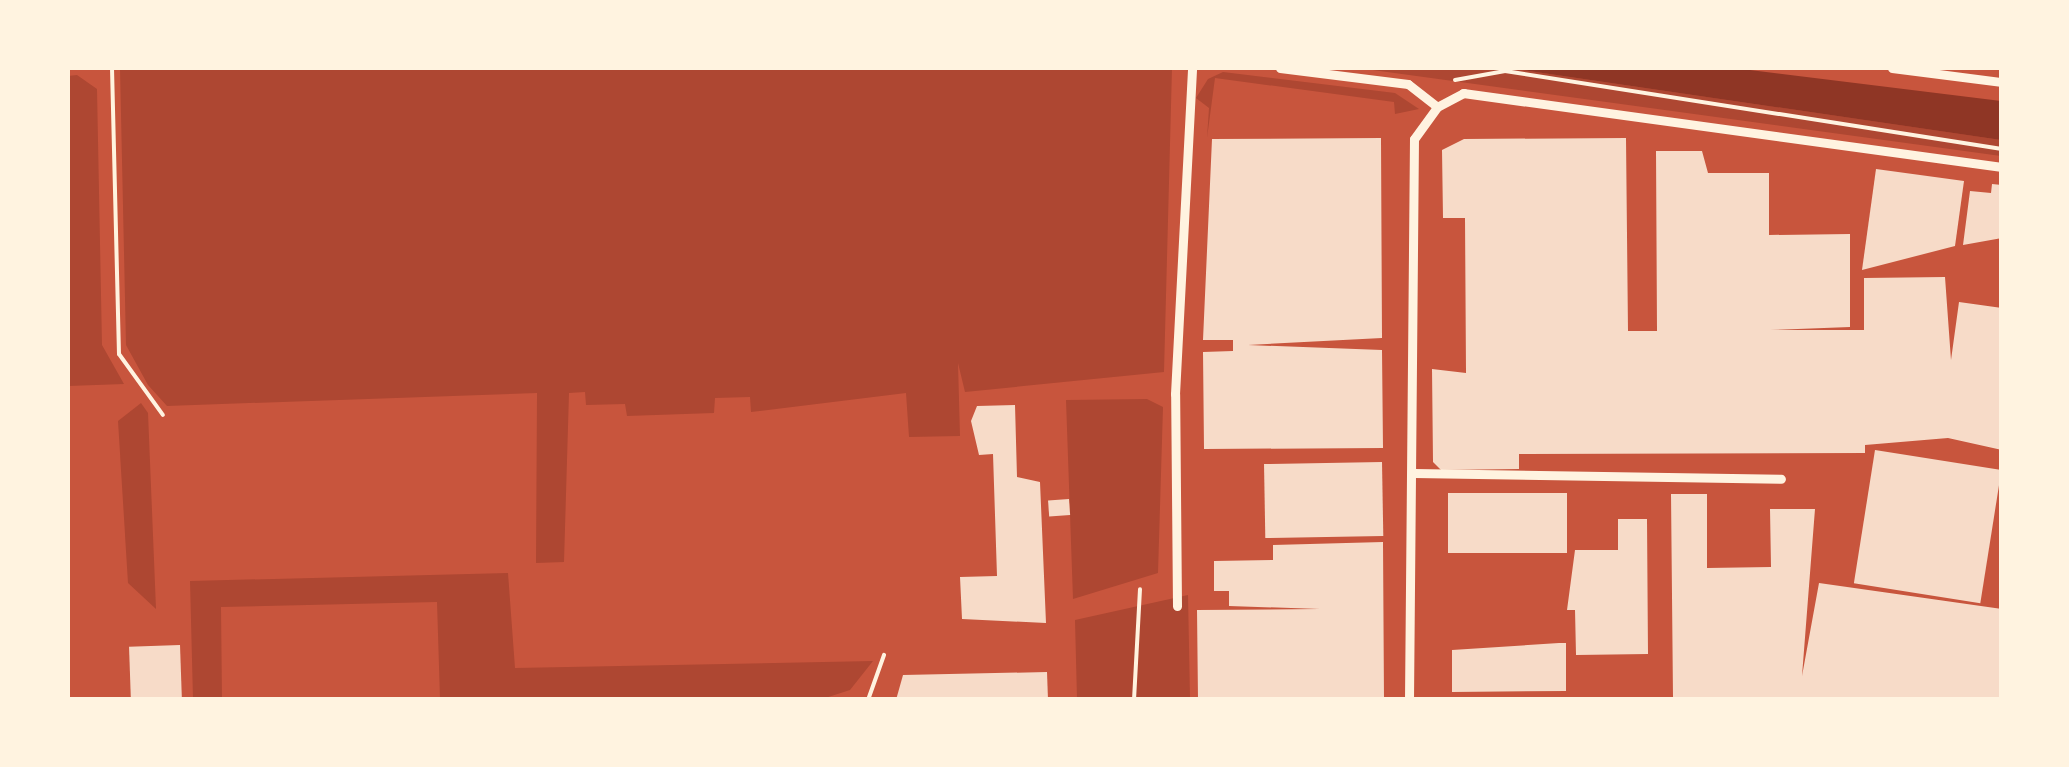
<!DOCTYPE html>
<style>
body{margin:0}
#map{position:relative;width:2069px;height:767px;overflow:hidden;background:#c8553d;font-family:Ubuntu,sans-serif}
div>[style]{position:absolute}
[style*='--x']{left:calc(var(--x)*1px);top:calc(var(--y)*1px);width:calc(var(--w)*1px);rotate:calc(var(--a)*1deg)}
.green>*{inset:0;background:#ae4732}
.water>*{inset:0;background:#8f3625}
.building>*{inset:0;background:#f7dbc8;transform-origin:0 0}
.path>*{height:4px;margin:-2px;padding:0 2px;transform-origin:2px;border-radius:2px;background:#fff3e0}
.service>*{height:4px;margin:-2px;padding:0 2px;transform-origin:2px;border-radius:2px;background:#fff3e0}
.minor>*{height:9px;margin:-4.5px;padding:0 4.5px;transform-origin:4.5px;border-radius:4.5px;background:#fff3e0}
span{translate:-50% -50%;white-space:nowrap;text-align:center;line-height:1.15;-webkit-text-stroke:10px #fff3e0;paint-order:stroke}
.frame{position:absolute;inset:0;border:70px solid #fff3e0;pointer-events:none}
</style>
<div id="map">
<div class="green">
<div style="clip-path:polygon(120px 68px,1172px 68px,1164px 372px,965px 392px,958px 363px,960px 436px,909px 437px,906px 393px,751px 412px,750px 397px,715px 398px,714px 413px,627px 416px,625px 404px,586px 405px,585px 392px,569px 393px,564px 562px,536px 563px,537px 393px,167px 406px,148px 385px,126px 345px)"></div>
<div style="clip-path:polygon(1358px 68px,1509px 68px,2001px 140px,2001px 156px)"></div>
<div style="clip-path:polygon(1223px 72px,1395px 93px,1419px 109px,1395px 114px,1394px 102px,1215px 78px,1207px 138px,1209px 108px,1196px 98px,1208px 79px)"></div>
<div style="clip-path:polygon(77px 75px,97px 89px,102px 345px,124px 384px,68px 386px,68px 76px)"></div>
<div style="clip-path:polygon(1147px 399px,1163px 407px,1158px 573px,1073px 599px,1066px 400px)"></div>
<div style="clip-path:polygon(141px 403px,148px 413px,156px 609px,128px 583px,118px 421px)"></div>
<div style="clip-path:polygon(508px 573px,515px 668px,873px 661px,850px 690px,822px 699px,440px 699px,437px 602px,221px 607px,222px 699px,193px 699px,190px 581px)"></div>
<div style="clip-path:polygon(1188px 595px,1190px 699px,1077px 699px,1075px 620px)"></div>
</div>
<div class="water">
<div style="clip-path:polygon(1509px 68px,1734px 68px,2001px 101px,2001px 140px)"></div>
</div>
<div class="building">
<div style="clip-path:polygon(1381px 138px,1382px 338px,1248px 345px,1382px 350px,1383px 448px,1204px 449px,1203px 352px,1233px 351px,1233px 340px,1203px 340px,1212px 139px)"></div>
<div style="clip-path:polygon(1626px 138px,1628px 331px,1657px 331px,1656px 151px,1702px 151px,1708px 173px,1769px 173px,1769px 235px,1850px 234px,1850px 327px,1770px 330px,1864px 330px,1864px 278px,1945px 277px,1951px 360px,1959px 302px,2002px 308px,2002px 450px,1948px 438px,1865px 445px,1865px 453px,1519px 454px,1519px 469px,1441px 470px,1433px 462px,1432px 369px,1466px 373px,1465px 218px,1443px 218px,1442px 150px,1464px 139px)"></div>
<div style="clip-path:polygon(1876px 169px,1964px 181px,1955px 246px,1862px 270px)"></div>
<div style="clip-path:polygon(1992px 184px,2002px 185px,2002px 238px,1963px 245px,1970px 191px,1991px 193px)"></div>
<div style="clip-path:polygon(1015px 405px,1017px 477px,1040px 482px,1046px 623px,962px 619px,960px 577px,997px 576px,993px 454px,979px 455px,971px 421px,977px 406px)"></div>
<div style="left:1875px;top:450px;width:128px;height:135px;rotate:9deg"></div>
<div style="left:1382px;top:462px;width:74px;height:118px;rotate:89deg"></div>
<div style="left:1567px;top:493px;width:60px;height:119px;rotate:90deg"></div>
<div style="clip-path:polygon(1671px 494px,1707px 494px,1707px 568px,1771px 567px,1770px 509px,1815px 509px,1802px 676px,1819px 583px,2002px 609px,2002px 700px,1673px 698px)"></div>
<div style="left:1069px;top:499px;width:16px;height:21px;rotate:86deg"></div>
<div style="clip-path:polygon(1618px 519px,1647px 519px,1648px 654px,1576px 655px,1575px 610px,1567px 610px,1575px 550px,1618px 550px)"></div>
<div style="clip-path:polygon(1383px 542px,1384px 700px,1198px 700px,1197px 610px,1320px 609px,1229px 606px,1229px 591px,1214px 591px,1214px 561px,1273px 560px,1273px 545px)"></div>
<div style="clip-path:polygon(1559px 643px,1566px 643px,1566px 691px,1452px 692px,1452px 650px)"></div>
<div style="left:180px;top:645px;width:55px;height:51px;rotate:88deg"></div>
<div style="clip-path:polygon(1047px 672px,1048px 700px,896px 700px,903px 675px)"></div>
</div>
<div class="path">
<div style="--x:1455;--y:80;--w:51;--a:-10.2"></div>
<div style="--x:1505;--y:71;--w:503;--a:8.92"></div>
<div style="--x:1134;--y:700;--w:111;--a:-86.9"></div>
</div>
<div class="service">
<div style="--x:112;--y:68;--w:286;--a:88.6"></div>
<div style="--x:119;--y:354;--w:75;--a:54.2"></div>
<div style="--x:868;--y:700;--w:48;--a:-70.4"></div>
</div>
<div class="minor">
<div style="--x:1280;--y:68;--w:129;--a:7.1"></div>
<div style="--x:1408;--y:84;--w:37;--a:38"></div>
<div style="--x:1892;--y:68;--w:111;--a:7.3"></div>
<div style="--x:1414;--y:473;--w:367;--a:0.9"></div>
<div style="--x:1177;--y:606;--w:212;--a:-90.5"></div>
<div style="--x:1175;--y:394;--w:326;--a:-87"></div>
<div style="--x:1409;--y:700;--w:561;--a:-89.49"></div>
<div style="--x:1414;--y:139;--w:39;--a:-54"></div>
<div style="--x:1437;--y:107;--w:30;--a:-28"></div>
<div style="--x:1463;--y:93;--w:544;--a:7.82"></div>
</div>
<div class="frame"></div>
</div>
